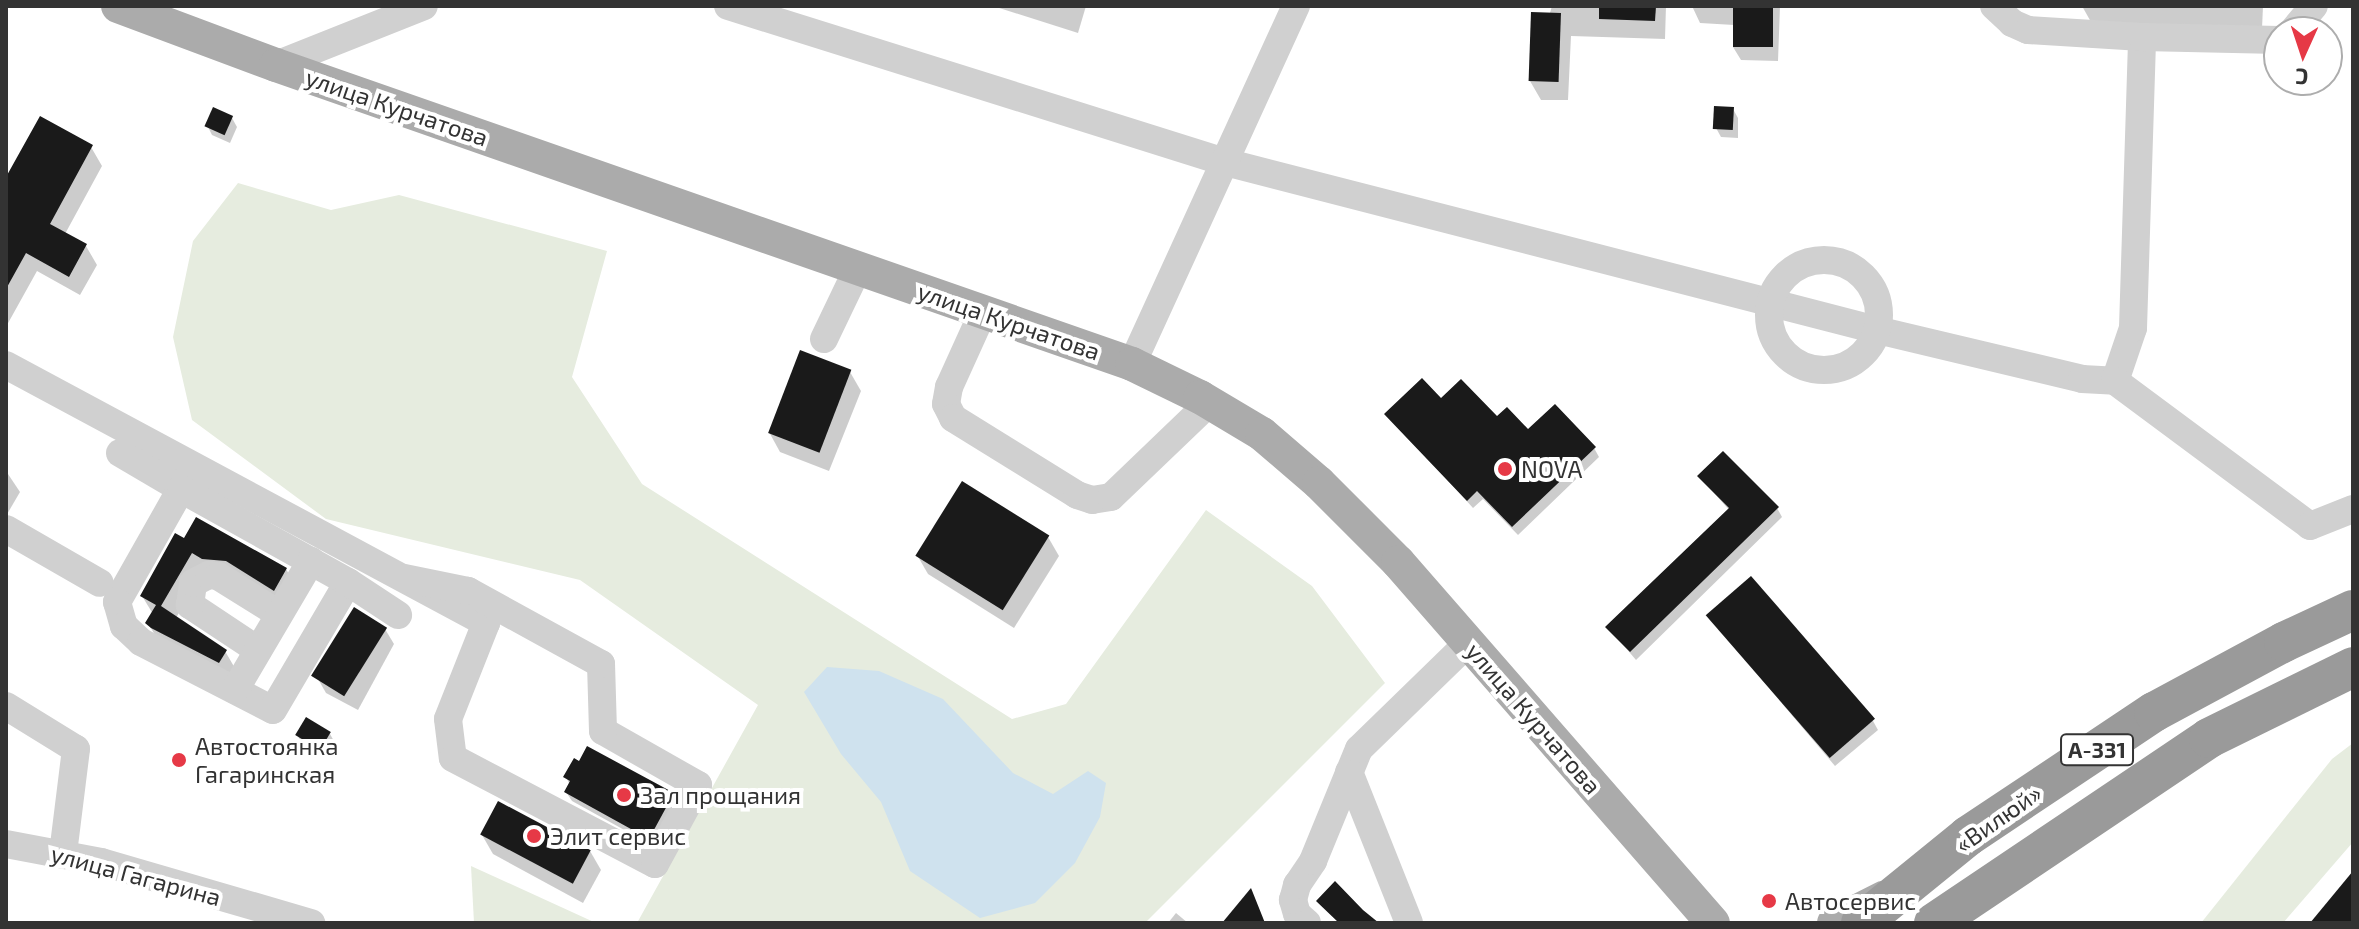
<!DOCTYPE html>
<meta charset="utf-8">
<style>
body{margin:0}
#map{position:relative;width:2359px;height:929px;overflow:hidden;background:#fff;font-family:"Exo 2",sans-serif}
div>[style]{position:absolute}
[style*='--x']{left:calc(var(--x)*1px);top:calc(var(--y)*1px);width:calc(var(--w)*1px);rotate:calc(var(--a)*1deg)}
.green>*{inset:0;background:#e6ecdf}
.water>*{inset:0;background:#cfe2ee}
.shadow>*{inset:0;background:#0003}
.building>*{inset:0;background:#1a1a1a;transform-origin:0 0}
.minor>*{height:28px;margin:-14px;padding:0 14px;transform-origin:14px;border-radius:14px;background:#d0d0d0}
.minor>.ring{margin:-14px;padding:0;box-sizing:content-box;background:none;border:28px solid #d0d0d0;border-radius:50%}
.major>*{height:34px;margin:-17px;padding:0 17px;transform-origin:17px;border-radius:17px;background:#ababab}
.highway>*{height:40px;margin:-20px;padding:0 20px;transform-origin:20px;border-radius:20px;background:#9a9a9a}
.dots>*{width:22px;height:22px;translate:-50% -50%;box-sizing:border-box;border:4px solid #fff;border-radius:50%}
span{translate:-50% -50%;white-space:nowrap;text-align:center;line-height:1.15;-webkit-text-stroke:8px #fff;paint-order:stroke}
.shield-label span{padding:2px 6px;background:#fff;border:2px solid;border-radius:6px;-webkit-text-stroke-width:0}
.shield-label{font-size:22px;color:#333;font-weight:700}
.street-label{font-size:24px;color:#333}
.poi-label{font-size:24px;color:#333}
.left{translate:0 -50%;text-align:left}
.frame{position:absolute;inset:0;border:8px solid #333;pointer-events:none}
.north{position:absolute;left:2263px;top:16px;width:80px;height:80px;box-sizing:border-box;background:#fff;border:2px solid #adadad;border-radius:50%;rotate:183deg;font-size:22px;font-weight:700;line-height:32px;text-align:center;color:#333}
.north::after{content:'';display:block;margin:auto;width:28px;height:36px;background:#e63946;clip-path:polygon(50% 0,100% 100%,50% 72%,0 100%)}
</style>
<div id="map">
<div class="green">
<div style="clip-path:polygon(238px 183px,331px 210px,399px 195px,607px 251px,572px 377px,642px 484px,1012px 719px,1066px 704px,1206px 510px,1312px 586px,1385px 683px,1145px 923px,637px 923px,758px 705px,580px 580px,326px 519px,192px 420px,173px 337px,193px 241px)"></div>
<div style="clip-path:polygon(2353px 743px,2353px 842px,2283px 923px,2201px 923px,2332px 759px)"></div>
<div style="clip-path:polygon(471px 866px,596px 923px,474px 923px)"></div>
</div>
<div class="water">
<div style="clip-path:polygon(827px 667px,879px 671px,943px 699px,1013px 773px,1053px 794px,1088px 771px,1106px 783px,1100px 817px,1075px 863px,1035px 903px,980px 918px,910px 871px,881px 802px,841px 754px,804px 692px)"></div>
</div>
<div class="shadow">
<div style="clip-path:polygon(993px 6px,1086px 6px,1078px 33px)"></div>
<div style="clip-path:polygon(1552px 6px,1666px 6px,1665px 39px,1571px 36px,1568px 100px,1541px 100px,1530px 81px)"></div>
<div style="clip-path:polygon(1692px 6px,1780px 6px,1778px 61px,1741px 60px,1733px 47px,1734px 25px,1700px 23px)"></div>
<div style="clip-path:polygon(2082px 6px,2263px 6px,2262px 29px,2091px 22px)"></div>
<div style="clip-path:polygon(1733px 109px,1738px 118px,1738px 138px,1721px 137px,1716px 128px)"></div>
<div style="clip-path:polygon(232px 118px,237px 127px,230px 143px,212px 135px,207px 125px)"></div>
<div style="clip-path:polygon(91px 147px,102px 166px,65px 234px,86px 246px,97px 265px,80px 295px,37px 271px,7px 325px,6px 182px)"></div>
<div style="clip-path:polygon(850px 372px,861px 391px,829px 471px,780px 452px,769px 432px)"></div>
<div style="clip-path:polygon(1387px 414px,1497px 419px,1528px 432px,1594px 448px,1599px 457px,1518px 535px,1483px 499px,1473px 508px)"></div>
<div style="clip-path:polygon(6px 471px,20px 492px,6px 516px)"></div>
<div style="clip-path:polygon(1700px 477px,1777px 508px,1782px 517px,1636px 660px,1608px 627px,1730px 511px)"></div>
<div style="clip-path:polygon(176px 536px,286px 569px,297px 588px,285px 608px,203px 571px,176px 618px,225px 651px,236px 670px,230px 681px,159px 642px,148px 623px,153px 614px,142px 596px)"></div>
<div style="clip-path:polygon(1048px 537px,1059px 556px,1014px 628px,928px 574px,917px 555px)"></div>
<div style="clip-path:polygon(1708px 616px,1873px 721px,1878px 730px,1835px 766px)"></div>
<div style="clip-path:polygon(385px 629px,394px 644px,358px 710px,326px 693px,318px 679px)"></div>
<div style="clip-path:polygon(330px 734px,335px 743px,325px 758px,303px 744px,297px 735px)"></div>
<div style="clip-path:polygon(566px 777px,673px 795px,678px 804px,655px 847px,572px 801px,566px 792px,570px 785px)"></div>
<div style="clip-path:polygon(482px 835px,590px 851px,601px 870px,583px 903px,493px 854px)"></div>
<div style="clip-path:polygon(1176px 913px,1188px 923px,1168px 923px)"></div>
</div>
<div class="building">
<div style="clip-path:polygon(1599px 6px,1656px 6px,1655px 21px,1599px 19px)"></div>
<div style="left:1733px;top:6px;width:40px;height:41px"></div>
<div style="left:1531px;top:12px;width:30px;height:69px;rotate:2deg"></div>
<div style="left:1714px;top:106px;width:20px;height:23px;rotate:3deg"></div>
<div style="left:213px;top:107px;width:22px;height:21px;rotate:24deg"></div>
<div style="clip-path:polygon(40px 116px,93px 145px,50px 224px,87px 244px,69px 277px,26px 253px,6px 289px,6px 177px)"></div>
<div style="left:800px;top:350px;width:55px;height:89px;rotate:21deg"></div>
<div style="clip-path:polygon(1422px 378px,1441px 398px,1461px 379px,1497px 416px,1507px 407px,1528px 429px,1555px 404px,1596px 447px,1512px 527px,1477px 491px,1467px 501px,1384px 414px)"></div>
<div style="clip-path:polygon(1723px 451px,1779px 507px,1630px 652px,1605px 627px,1729px 508px,1697px 476px)"></div>
<div style="left:962px;top:481px;width:103px;height:88px;rotate:32deg"></div>
<div style="clip-path:polygon(196px 517px,287px 568px,274px 591px,226px 561px,202px 559px,192px 553px,161px 606px,227px 650px,219px 663px,151px 628px,145px 623px,156px 605px,140px 596px,175px 533px,184px 538px)"></div>
<div style="left:1751px;top:576px;width:189px;height:60px;rotate:49deg"></div>
<div style="left:354px;top:607px;width:39px;height:81px;rotate:32deg"></div>
<div style="left:306px;top:717px;width:29px;height:21px;rotate:31deg"></div>
<div style="clip-path:polygon(587px 746px,674px 793px,649px 839px,564px 792px,570px 781px,563px 777px,574px 758px,579px 761px)"></div>
<div style="left:498px;top:801px;width:105px;height:38px;rotate:28deg"></div>
<div style="clip-path:polygon(2353px 871px,2353px 923px,2310px 923px)"></div>
<div style="clip-path:polygon(1335px 881px,1363px 910px,1379px 923px,1339px 923px,1316px 901px)"></div>
<div style="clip-path:polygon(1251px 888px,1265px 923px,1222px 923px)"></div>
</div>
<div class="minor">
<div style="--x:728;--y:6;--w:521;--a:17.43"></div>
<div style="--x:1225;--y:162;--w:673;--a:14.45"></div>
<div style="--x:1877;--y:330;--w:211;--a:13.4"></div>
<div style="--x:2082;--y:379;--w:33;--a:3"></div>
<div style="--x:2115;--y:381;--w:56;--a:-71.2"></div>
<div style="--x:2133;--y:328;--w:291;--a:-88.2"></div>
<div style="--x:1994;--y:6;--w:25;--a:43"></div>
<div style="--x:2012;--y:23;--w:17;--a:24"></div>
<div style="--x:2028;--y:30;--w:114;--a:3.5"></div>
<div style="--x:2142;--y:37;--w:137;--a:1.3"></div>
<div style="--x:2292;--y:32;--w:34;--a:-50"></div>
<div style="--x:276;--y:65;--w:159;--a:-21.7"></div>
<div class="ring" style="left:1769px;top:260px;width:82px;height:82px"></div>
<div style="--x:983;--y:312;--w:82;--a:114.4"></div>
<div style="--x:949;--y:387;--w:17;--a:100"></div>
<div style="--x:946;--y:404;--w:16;--a:63"></div>
<div style="--x:953;--y:418;--w:146;--a:31.8"></div>
<div style="--x:1077;--y:495;--w:16;--a:18"></div>
<div style="--x:1092;--y:500;--w:19;--a:-9"></div>
<div style="--x:1111;--y:497;--w:136;--a:-43.8"></div>
<div style="--x:824;--y:339;--w:79;--a:-64.4"></div>
<div style="--x:1132;--y:364;--w:394;--a:-65.4"></div>
<div style="--x:6;--y:365;--w:545;--a:28.26"></div>
<div style="--x:486;--y:623;--w:103;--a:111.6"></div>
<div style="--x:448;--y:719;--w:39;--a:83"></div>
<div style="--x:453;--y:758;--w:228;--a:27.7"></div>
<div style="--x:655;--y:864;--w:90;--a:-61.4"></div>
<div style="--x:698;--y:785;--w:109;--a:-150.4"></div>
<div style="--x:603;--y:731;--w:67;--a:-91.7"></div>
<div style="--x:601;--y:664;--w:152;--a:-151.2"></div>
<div style="--x:468;--y:591;--w:65;--a:-168.5"></div>
<div style="--x:2115;--y:381;--w:243;--a:36.6"></div>
<div style="--x:2310;--y:526;--w:46;--a:-21.6"></div>
<div style="--x:120;--y:453;--w:71;--a:30.5"></div>
<div style="--x:181;--y:489;--w:130;--a:119.5"></div>
<div style="--x:117;--y:602;--w:25;--a:74"></div>
<div style="--x:124;--y:626;--w:23;--a:43"></div>
<div style="--x:141;--y:642;--w:148;--a:27.3"></div>
<div style="--x:273;--y:710;--w:148;--a:-59.6"></div>
<div style="--x:348;--y:582;--w:191;--a:-150.9"></div>
<div style="--x:6;--y:529;--w:108;--a:29.9"></div>
<div style="--x:348;--y:582;--w:60;--a:33.4"></div>
<div style="--x:258;--y:650;--w:82;--a:-146.5"></div>
<div style="--x:190;--y:605;--w:22;--a:-82"></div>
<div style="--x:193;--y:583;--w:18;--a:-27"></div>
<div style="--x:209;--y:575;--w:9;--a:6"></div>
<div style="--x:218;--y:576;--w:72;--a:31.9"></div>
<div style="--x:235;--y:690;--w:150;--a:-59.5"></div>
<div style="--x:6;--y:706;--w:82;--a:31.6"></div>
<div style="--x:76;--y:749;--w:106;--a:97.1"></div>
<div style="--x:1349;--y:772;--w:162;--a:68.3"></div>
<div style="--x:6;--y:844;--w:97;--a:10.7"></div>
<div style="--x:101;--y:862;--w:219;--a:16.2"></div>
<div style="--x:1307;--y:923;--w:13;--a:-138"></div>
<div style="--x:1297;--y:914;--w:15;--a:-106"></div>
<div style="--x:1293;--y:900;--w:16;--a:-75"></div>
<div style="--x:1297;--y:885;--w:29;--a:-56"></div>
<div style="--x:1313;--y:861;--w:121;--a:-67.7"></div>
<div style="--x:1359;--y:749;--w:152;--a:-44.2"></div>
</div>
<div class="major">
<div style="--x:118;--y:6;--w:169;--a:20.5"></div>
<div style="--x:276;--y:65;--w:907;--a:19.25"></div>
<div style="--x:1132;--y:364;--w:76;--a:25.9"></div>
<div style="--x:1200;--y:397;--w:72;--a:30.8"></div>
<div style="--x:1262;--y:434;--w:75;--a:40.7"></div>
<div style="--x:1319;--y:483;--w:112;--a:45"></div>
<div style="--x:1398;--y:562;--w:479;--a:48.9"></div>
<div style="--x:1834;--y:923;--w:55;--a:-27"></div>
</div>
<div class="highway">
<div style="--x:1861;--y:923;--w:138;--a:-39.1"></div>
<div style="--x:1968;--y:836;--w:224;--a:-33.7"></div>
<div style="--x:2154;--y:712;--w:148;--a:-28.3"></div>
<div style="--x:2284;--y:642;--w:76;--a:-24.9"></div>
<div style="--x:1934;--y:923;--w:331;--a:-33.9"></div>
<div style="--x:2209;--y:738;--w:161;--a:-26.2"></div>
</div>
<div class="dots">
<div style="left:1505px;top:469px;background:#e63946"></div>
<div style="left:179px;top:760px;background:#e63946"></div>
<div style="left:624px;top:795px;background:#e63946"></div>
<div style="left:534px;top:836px;background:#e63946"></div>
<div style="left:1769px;top:901px;background:#e63946"></div>
</div>
<div class="shield-label">
<span style="left:2097px;top:750px">А-331</span>
</div>
<div class="street-label">
<span style="left:397px;top:107px;rotate:19deg">улица Курчатова</span>
<span style="left:1009px;top:321px;rotate:19deg">улица Курчатова</span>
<span style="left:1534px;top:718px;rotate:49deg">улица Курчатова</span>
<span style="left:1998px;top:818px;rotate:-35deg">«Вилюй»</span>
<span style="left:136px;top:875px;rotate:15deg">улица Гагарина</span>
</div>
<div class="poi-label">
<span class="left" style="left:1521px;top:469px">NOVA</span>
<span class="left" style="left:195px;top:760px">Автостоянка<br>Гагаринская</span>
<span class="left" style="left:640px;top:795px">Зал прощания</span>
<span class="left" style="left:550px;top:836px">Элит сервис</span>
<span class="left" style="left:1785px;top:901px">Автосервис</span>
</div>
<div class="frame"></div>
<div class="north">С</div>
</div>
